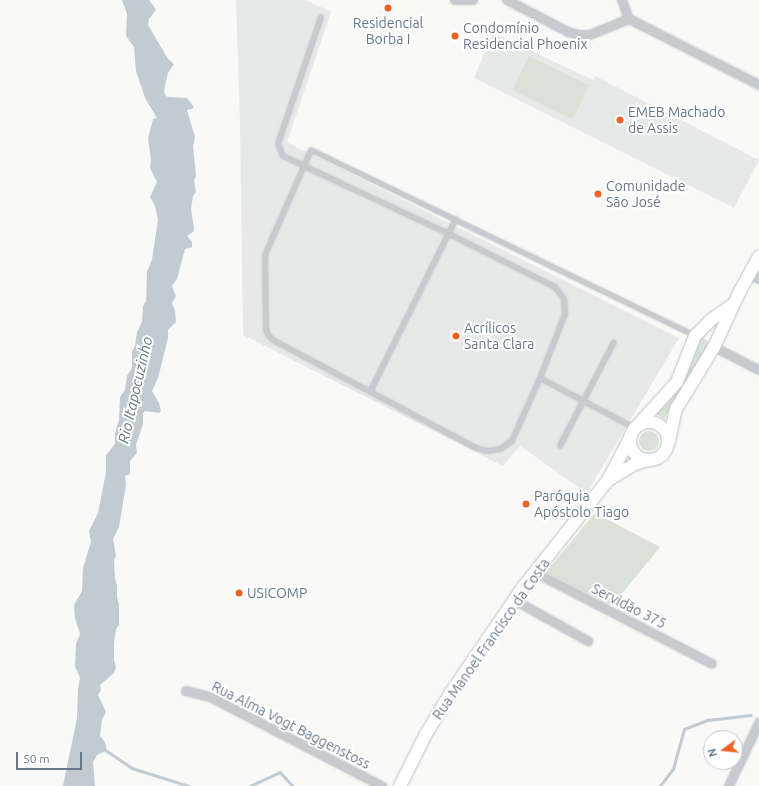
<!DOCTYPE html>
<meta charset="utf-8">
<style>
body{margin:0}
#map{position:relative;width:759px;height:786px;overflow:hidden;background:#f9f9f7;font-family:Ubuntu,sans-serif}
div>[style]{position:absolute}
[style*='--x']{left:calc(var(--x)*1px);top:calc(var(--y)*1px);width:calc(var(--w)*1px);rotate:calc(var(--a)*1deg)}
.built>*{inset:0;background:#e7e8e8}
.green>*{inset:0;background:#dae2d8;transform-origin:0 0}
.round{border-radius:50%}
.water>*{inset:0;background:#c2cbd1}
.stream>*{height:2.5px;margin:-1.25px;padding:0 1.25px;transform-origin:1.25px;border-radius:1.25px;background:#c2cbd1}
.roads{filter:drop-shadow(0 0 1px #bbc0c5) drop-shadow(0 0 1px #bbc0c5)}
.lane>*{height:4px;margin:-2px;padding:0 2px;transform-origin:2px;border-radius:2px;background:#c7cace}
.street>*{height:8px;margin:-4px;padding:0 4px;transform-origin:4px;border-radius:4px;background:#c7cace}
.secondary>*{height:12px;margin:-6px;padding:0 6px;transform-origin:6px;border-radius:6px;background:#fff}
.secondary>.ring{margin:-6px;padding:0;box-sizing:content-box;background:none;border:12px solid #fff;border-radius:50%}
.dots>*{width:11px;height:11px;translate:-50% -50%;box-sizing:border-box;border:2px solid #fff;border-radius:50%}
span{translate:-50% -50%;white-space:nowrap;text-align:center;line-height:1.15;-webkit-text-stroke:4px #fff;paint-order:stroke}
.poi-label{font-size:14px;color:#677789}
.left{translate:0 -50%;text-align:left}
.street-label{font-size:14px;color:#677789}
.water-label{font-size:15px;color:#637984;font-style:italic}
.north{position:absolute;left:703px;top:730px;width:40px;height:40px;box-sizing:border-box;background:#fff;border:1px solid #c2c9d0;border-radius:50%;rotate:255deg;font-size:11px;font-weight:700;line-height:16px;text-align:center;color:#677789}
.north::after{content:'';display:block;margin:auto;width:14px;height:18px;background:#ec6124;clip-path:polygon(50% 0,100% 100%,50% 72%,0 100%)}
.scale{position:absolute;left:16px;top:752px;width:66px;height:18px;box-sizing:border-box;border:2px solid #677789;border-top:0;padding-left:5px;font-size:12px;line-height:14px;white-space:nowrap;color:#677789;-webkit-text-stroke:3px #fff;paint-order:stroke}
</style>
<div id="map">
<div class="built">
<div style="clip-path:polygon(236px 0,306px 0,331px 12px,287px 142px,679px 338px,587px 493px,520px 446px,503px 466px,243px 335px,240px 121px)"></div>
<div style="clip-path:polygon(493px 33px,593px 80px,595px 76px,759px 160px,734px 208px,474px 78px)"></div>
</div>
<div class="green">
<div style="left:529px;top:56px;width:67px;height:38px;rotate:26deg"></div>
<div style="clip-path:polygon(704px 338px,707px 341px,708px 346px,664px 419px,657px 414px,680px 388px,684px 381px,700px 339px)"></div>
<div class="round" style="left:639px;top:431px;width:20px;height:20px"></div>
<div style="clip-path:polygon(595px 513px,660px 547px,612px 606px,546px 572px)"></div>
</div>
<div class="water">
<div style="clip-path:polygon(122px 0,149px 0,155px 8px,156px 10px,149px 19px,148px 25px,168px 59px,174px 64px,168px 73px,164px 90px,165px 95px,168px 97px,187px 98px,194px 107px,192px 109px,187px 110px,195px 137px,193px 146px,196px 176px,194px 181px,196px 192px,193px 196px,191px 209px,194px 228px,194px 231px,187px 236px,192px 242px,192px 247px,185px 249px,177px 279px,172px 286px,176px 296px,172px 303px,175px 311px,176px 322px,168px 330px,168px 338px,158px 378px,152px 391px,159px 403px,161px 411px,159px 413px,145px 411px,143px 413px,143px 424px,136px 445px,137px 453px,130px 461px,130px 474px,125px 476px,126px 485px,119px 527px,113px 539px,116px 555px,114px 561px,115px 578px,117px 586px,117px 597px,119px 605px,119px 625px,116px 629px,114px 643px,114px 660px,116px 668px,114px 673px,100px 685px,101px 690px,98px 695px,106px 712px,102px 719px,100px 736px,105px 742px,107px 750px,97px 755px,93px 762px,95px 786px,63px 786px,77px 718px,78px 689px,80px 678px,75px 666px,76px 644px,80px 634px,75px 618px,74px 605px,82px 591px,83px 568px,91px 542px,89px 531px,98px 513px,106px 472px,106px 455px,115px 444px,115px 433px,119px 420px,120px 397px,125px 390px,127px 376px,132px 368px,132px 351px,135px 346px,137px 332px,142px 322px,143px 306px,146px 301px,147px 272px,152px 259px,158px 220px,155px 206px,150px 197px,157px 182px,150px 168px,151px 160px,148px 138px,153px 119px,157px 118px,145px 98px,136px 71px,134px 47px,126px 36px,127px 14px)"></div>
</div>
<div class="stream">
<div style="--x:104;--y:749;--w:34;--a:34"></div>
<div style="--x:132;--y:768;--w:60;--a:17.5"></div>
<div style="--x:250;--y:786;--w:33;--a:-25"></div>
<div style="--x:280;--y:772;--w:19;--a:47"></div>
<div style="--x:660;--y:786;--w:21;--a:-53"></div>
<div style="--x:673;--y:769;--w:41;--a:-74.6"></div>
<div style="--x:684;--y:729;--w:26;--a:-21"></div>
<div style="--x:708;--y:720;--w:43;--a:-6.6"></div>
</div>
<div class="roads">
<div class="lane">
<div style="--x:321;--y:17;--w:134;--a:108.7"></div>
<div style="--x:278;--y:144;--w:13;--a:67"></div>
<div style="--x:283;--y:156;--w:23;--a:25"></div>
<div style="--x:304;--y:166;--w:160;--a:25.1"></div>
<div style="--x:449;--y:234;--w:119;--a:26.6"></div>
<div style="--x:555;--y:287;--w:15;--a:53"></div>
<div style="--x:564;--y:299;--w:15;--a:86"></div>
<div style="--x:565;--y:314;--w:69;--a:111.3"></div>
<div style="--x:540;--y:378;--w:69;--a:114"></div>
<div style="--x:512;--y:441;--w:14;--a:146"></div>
<div style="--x:500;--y:449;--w:12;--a:171"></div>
<div style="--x:488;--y:451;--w:12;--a:-166"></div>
<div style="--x:476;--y:448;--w:230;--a:-152"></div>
<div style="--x:273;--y:340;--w:7;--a:-135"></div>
<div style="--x:268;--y:335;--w:6;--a:-108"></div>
<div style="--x:266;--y:329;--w:74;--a:-90.8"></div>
<div style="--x:265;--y:255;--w:97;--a:-66.3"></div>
<div style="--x:304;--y:166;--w:17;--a:-66"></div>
<div style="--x:311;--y:150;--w:425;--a:25.8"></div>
<div style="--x:540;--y:378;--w:107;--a:27.8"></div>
<div style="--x:370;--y:392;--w:193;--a:-63.6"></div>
<div style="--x:560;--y:446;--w:117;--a:-62.6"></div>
</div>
<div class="street">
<div style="--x:455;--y:0;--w:18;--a:0"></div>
<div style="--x:507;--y:0;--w:69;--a:27.7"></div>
<div style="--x:568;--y:32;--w:11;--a:15"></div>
<div style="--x:579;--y:35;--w:11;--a:0"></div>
<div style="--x:590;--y:35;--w:42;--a:-22.3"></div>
<div style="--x:622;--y:0;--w:20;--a:70"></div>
<div style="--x:629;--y:19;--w:146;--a:26.9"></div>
<div style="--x:749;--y:274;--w:11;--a:27"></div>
<div style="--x:714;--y:347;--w:51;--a:27.1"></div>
<div style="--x:534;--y:572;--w:200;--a:27.3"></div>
<div style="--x:514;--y:600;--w:85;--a:29"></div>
<div style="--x:186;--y:691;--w:25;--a:14"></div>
<div style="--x:210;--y:697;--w:194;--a:27.4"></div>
<div style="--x:729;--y:786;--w:70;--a:-64.5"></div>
</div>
<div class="secondary">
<div class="ring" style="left:630px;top:422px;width:26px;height:26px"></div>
<div style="--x:638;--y:425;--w:58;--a:-47.8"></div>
<div style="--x:677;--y:382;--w:49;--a:-68.6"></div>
<div style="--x:695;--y:336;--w:24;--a:-45"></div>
<div style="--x:712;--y:319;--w:25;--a:-34"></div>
<div style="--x:669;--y:441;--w:33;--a:-78"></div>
<div style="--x:676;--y:409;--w:73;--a:-58.5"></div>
<div style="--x:714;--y:347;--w:62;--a:-65.1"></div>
<div style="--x:740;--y:291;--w:39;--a:-61"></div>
<div style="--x:608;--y:480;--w:31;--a:-31"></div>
<div style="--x:635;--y:464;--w:14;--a:-17"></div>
<div style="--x:400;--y:786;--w:56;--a:-63.4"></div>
<div style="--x:425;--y:736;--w:49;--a:-59.2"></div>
<div style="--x:450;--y:694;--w:131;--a:-55.6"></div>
<div style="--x:524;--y:586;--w:135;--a:-51.6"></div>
<div style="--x:608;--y:480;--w:50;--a:-62.4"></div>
</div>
</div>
<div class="dots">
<div style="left:388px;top:8px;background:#ec6124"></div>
<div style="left:455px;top:36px;background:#ec6124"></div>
<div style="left:620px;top:120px;background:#ec6124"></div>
<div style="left:598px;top:194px;background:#ec6124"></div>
<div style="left:456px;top:336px;background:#ec6124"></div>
<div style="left:526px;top:504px;background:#ec6124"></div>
<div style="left:239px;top:593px;background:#ec6124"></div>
</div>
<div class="poi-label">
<span style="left:388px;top:31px">Residencial<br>Borba I</span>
<span class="left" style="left:463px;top:36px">Condomínio<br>Residencial Phoenix</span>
<span class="left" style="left:628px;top:120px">EMEB Machado<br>de Assis</span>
<span class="left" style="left:606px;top:194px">Comunidade<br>São José</span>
<span class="left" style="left:464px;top:336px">Acrílicos<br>Santa Clara</span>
<span class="left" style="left:534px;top:504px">Paróquia<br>Apóstolo Tiago</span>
<span class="left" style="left:247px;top:593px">USICOMP</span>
</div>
<div class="street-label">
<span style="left:629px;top:606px;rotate:27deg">Servidão 375</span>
<span style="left:491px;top:639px;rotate:-55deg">Rua Manoel Francisco da Costa</span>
<span style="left:291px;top:725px;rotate:27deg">Rua Alma Vogt Baggenstoss</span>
</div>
<div class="water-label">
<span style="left:135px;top:390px;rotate:-77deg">Rio Itapocuzinho</span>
</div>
<div class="north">N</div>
<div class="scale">50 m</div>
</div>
